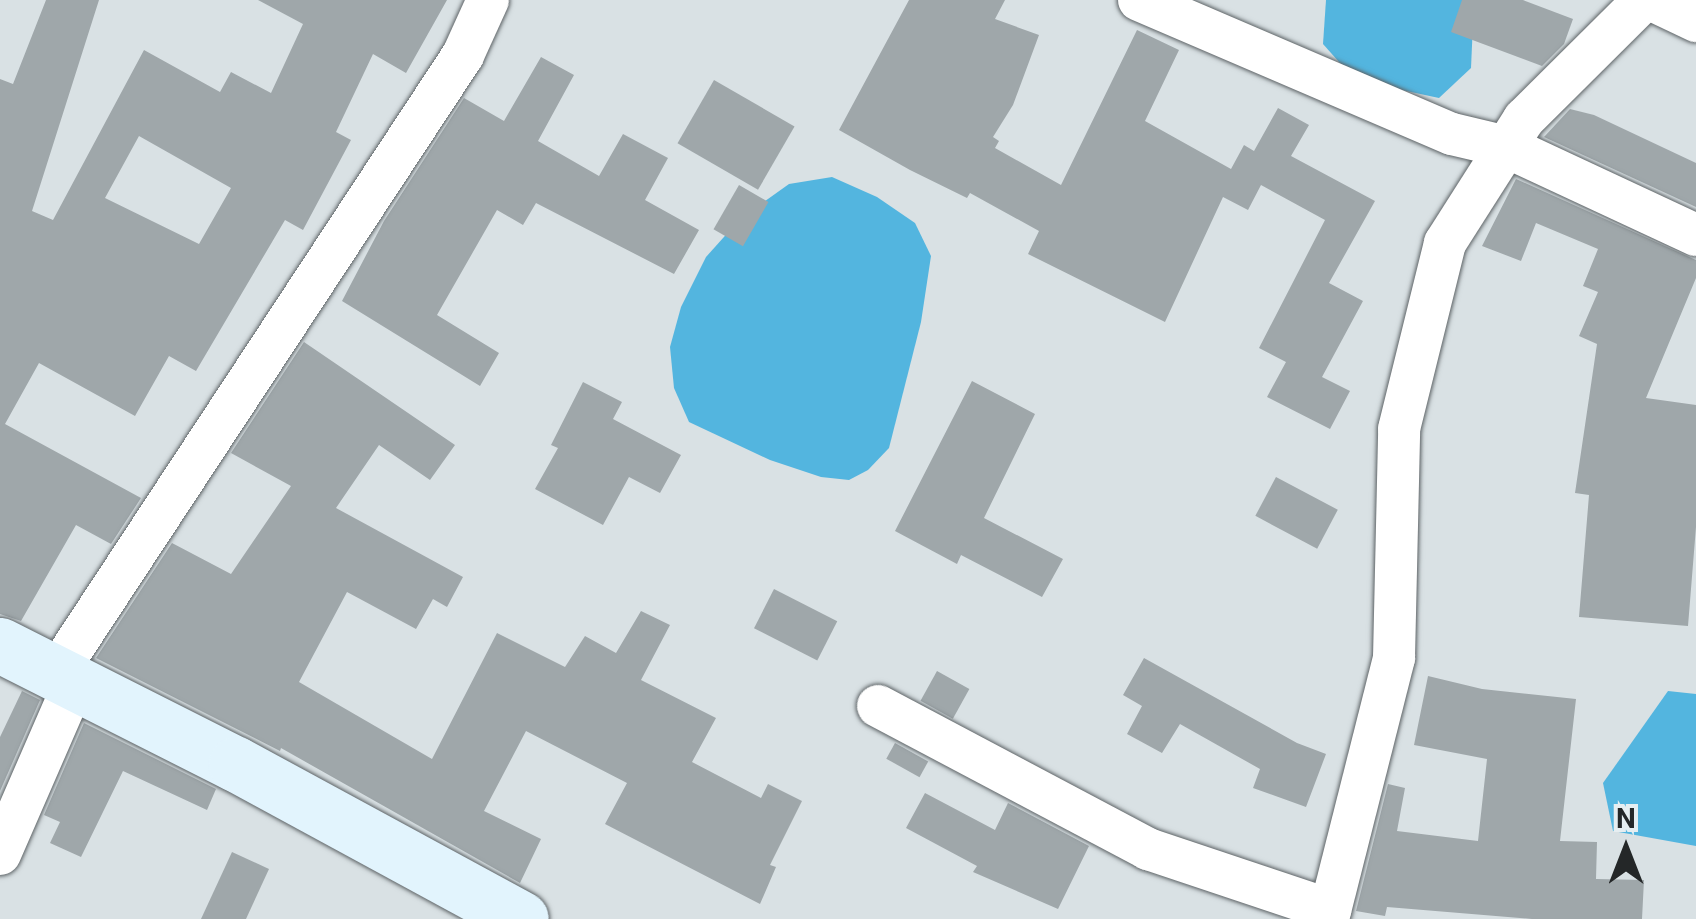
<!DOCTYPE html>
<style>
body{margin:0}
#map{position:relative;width:1696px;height:919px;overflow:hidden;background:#d9e1e4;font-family:Roboto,sans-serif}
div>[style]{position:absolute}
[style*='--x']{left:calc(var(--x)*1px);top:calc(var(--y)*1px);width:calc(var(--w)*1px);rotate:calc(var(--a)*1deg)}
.water>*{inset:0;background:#53b5df}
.building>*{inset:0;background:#9fa7aa;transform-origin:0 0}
.roads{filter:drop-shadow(0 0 2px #5d6366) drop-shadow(0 0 2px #5d6366)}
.street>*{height:42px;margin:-21px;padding:0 21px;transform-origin:21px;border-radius:21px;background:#fff}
.secondary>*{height:55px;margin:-27.5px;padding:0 27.5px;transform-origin:27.5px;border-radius:27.5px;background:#e2f4fd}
span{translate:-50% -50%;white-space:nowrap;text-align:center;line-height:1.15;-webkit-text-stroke:9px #e6eef1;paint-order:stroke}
.north{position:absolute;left:1576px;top:799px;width:100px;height:100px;-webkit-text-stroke:8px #e6eef1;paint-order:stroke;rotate:0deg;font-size:28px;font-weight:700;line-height:40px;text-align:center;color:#242728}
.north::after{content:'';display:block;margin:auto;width:35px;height:45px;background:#242728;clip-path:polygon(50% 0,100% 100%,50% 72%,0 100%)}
</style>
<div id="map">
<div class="water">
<div style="clip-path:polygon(1326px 0,1474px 0,1471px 68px,1439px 98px,1355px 80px,1323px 44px)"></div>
<div style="clip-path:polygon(832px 177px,877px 197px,915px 223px,931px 256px,921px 322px,889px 448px,868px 470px,849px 480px,821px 477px,770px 460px,689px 422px,674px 388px,670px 347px,681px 307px,706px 257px,741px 218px,789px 184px)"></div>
<div style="clip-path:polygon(1668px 691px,1696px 694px,1696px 846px,1613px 831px,1603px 783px)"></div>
</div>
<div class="building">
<div style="clip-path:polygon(evenodd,46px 0,99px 0,32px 211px,53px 220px,144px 50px,220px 92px,231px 72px,271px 93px,303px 24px,258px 0,447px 0,406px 73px,373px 54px,336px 132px,351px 140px,303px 230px,285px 220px,196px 371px,169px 356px,135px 416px,39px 363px,5px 424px,141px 498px,111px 544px,76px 525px,21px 621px,0 614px,0 79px,13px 84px,46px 0,139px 136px,231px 188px,199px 244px,105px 198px,139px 136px)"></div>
<div style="clip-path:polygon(909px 0,1005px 0,995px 19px,1039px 35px,1013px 105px,993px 137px,999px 141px,995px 148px,1061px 185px,1137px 30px,1179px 50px,1145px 121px,1231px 169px,1244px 145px,1254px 151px,1278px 108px,1309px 125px,1291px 156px,1375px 201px,1329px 283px,1363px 301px,1322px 377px,1350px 391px,1330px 429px,1267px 397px,1286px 362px,1259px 348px,1325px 220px,1261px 185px,1248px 210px,1223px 197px,1165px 322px,1028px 254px,1039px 231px,970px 193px,967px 198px,910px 170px,839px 130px)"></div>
<div style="clip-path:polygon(1462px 0,1523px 0,1573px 19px,1564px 44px,1542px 66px,1451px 32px)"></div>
<div style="clip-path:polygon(541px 57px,574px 75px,538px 141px,599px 176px,623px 134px,668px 158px,645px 200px,699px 230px,674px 274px,536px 203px,523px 225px,497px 210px,437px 315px,499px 353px,480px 386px,342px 301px,384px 221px,464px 98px,504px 121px)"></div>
<div style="left:714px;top:80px;width:93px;height:73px;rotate:30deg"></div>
<div style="clip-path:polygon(1570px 109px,1594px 115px,1696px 163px,1696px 207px,1544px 137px)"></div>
<div style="clip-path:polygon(1516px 179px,1696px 260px,1696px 278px,1646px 398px,1696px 405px,1696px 527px,1688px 626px,1579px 617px,1589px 495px,1575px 493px,1597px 344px,1579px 336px,1598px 292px,1583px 286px,1598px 249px,1536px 223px,1521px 261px,1482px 246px)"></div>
<div style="left:739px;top:185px;width:34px;height:51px;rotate:30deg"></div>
<div style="clip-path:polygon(304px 342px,455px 445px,430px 480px,379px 445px,336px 508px,463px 577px,447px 607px,433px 599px,416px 629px,347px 592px,299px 682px,432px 759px,497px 633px,565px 667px,585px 636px,616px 653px,641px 611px,670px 625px,641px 680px,716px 718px,692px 762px,761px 798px,768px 784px,802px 801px,770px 865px,776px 867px,760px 904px,605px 824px,627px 783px,526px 731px,484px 811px,541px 839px,520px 883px,281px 748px,280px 751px,96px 658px,172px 543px,231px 574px,291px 486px,231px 453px)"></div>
<div style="clip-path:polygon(972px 381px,1035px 414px,984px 518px,1063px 559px,1042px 597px,961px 555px,957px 564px,895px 531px)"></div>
<div style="clip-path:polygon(583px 382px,622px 402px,613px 419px,681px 455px,660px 493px,629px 477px,603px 525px,535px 489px,558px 448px,551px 445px)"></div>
<div style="left:1276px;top:477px;width:70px;height:44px;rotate:28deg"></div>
<div style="left:774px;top:589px;width:71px;height:44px;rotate:27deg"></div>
<div style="clip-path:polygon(1144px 658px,1297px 743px,1326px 754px,1306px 807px,1253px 788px,1260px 769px,1180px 724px,1162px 753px,1127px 734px,1142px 706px,1123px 695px)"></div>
<div style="left:937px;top:671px;width:37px;height:34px;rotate:29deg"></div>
<div style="clip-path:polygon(1428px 676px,1482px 689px,1576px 699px,1560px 841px,1597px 842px,1596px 879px,1644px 880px,1642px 919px,1532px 919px,1387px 907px,1385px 916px,1356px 911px,1388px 784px,1405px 788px,1397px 831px,1478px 841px,1487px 759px,1414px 745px)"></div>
<div style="clip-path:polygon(22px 691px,40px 700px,0 791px,0 737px)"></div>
<div style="clip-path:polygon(84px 723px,216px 789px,207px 810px,123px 771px,81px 857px,50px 843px,60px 822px,44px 815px)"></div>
<div style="left:895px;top:743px;width:38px;height:18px;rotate:29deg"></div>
<div style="clip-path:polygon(925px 793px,995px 830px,1008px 803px,1089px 846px,1058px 909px,973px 872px,977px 866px,906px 828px)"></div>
<div style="clip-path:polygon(232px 852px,269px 869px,246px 919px,201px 919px)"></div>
</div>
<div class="roads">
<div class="street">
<div style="--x:1139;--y:0;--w:340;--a:23.2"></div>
<div style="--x:1452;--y:134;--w:57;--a:13.3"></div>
<div style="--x:1507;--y:147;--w:208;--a:25"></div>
<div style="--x:1652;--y:0;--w:49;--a:25.5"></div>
<div style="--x:55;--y:675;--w:742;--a:-56.65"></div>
<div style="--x:463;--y:55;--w:60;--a:-65.6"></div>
<div style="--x:878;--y:706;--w:306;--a:27.9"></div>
<div style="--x:1148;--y:849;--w:192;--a:18.5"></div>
<div style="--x:0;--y:854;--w:185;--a:-66.5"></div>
<div style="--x:1328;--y:919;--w:269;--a:-75.8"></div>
<div style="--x:1394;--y:658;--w:229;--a:-88.7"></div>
<div style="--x:1399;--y:429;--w:192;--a:-76.1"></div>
<div style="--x:1445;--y:243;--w:147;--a:-57.5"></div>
<div style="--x:1524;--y:119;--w:169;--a:-44.8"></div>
</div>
<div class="secondary">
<div style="--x:0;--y:645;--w:264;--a:26.8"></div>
<div style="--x:236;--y:764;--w:324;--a:28.5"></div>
</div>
</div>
<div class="north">N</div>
</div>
